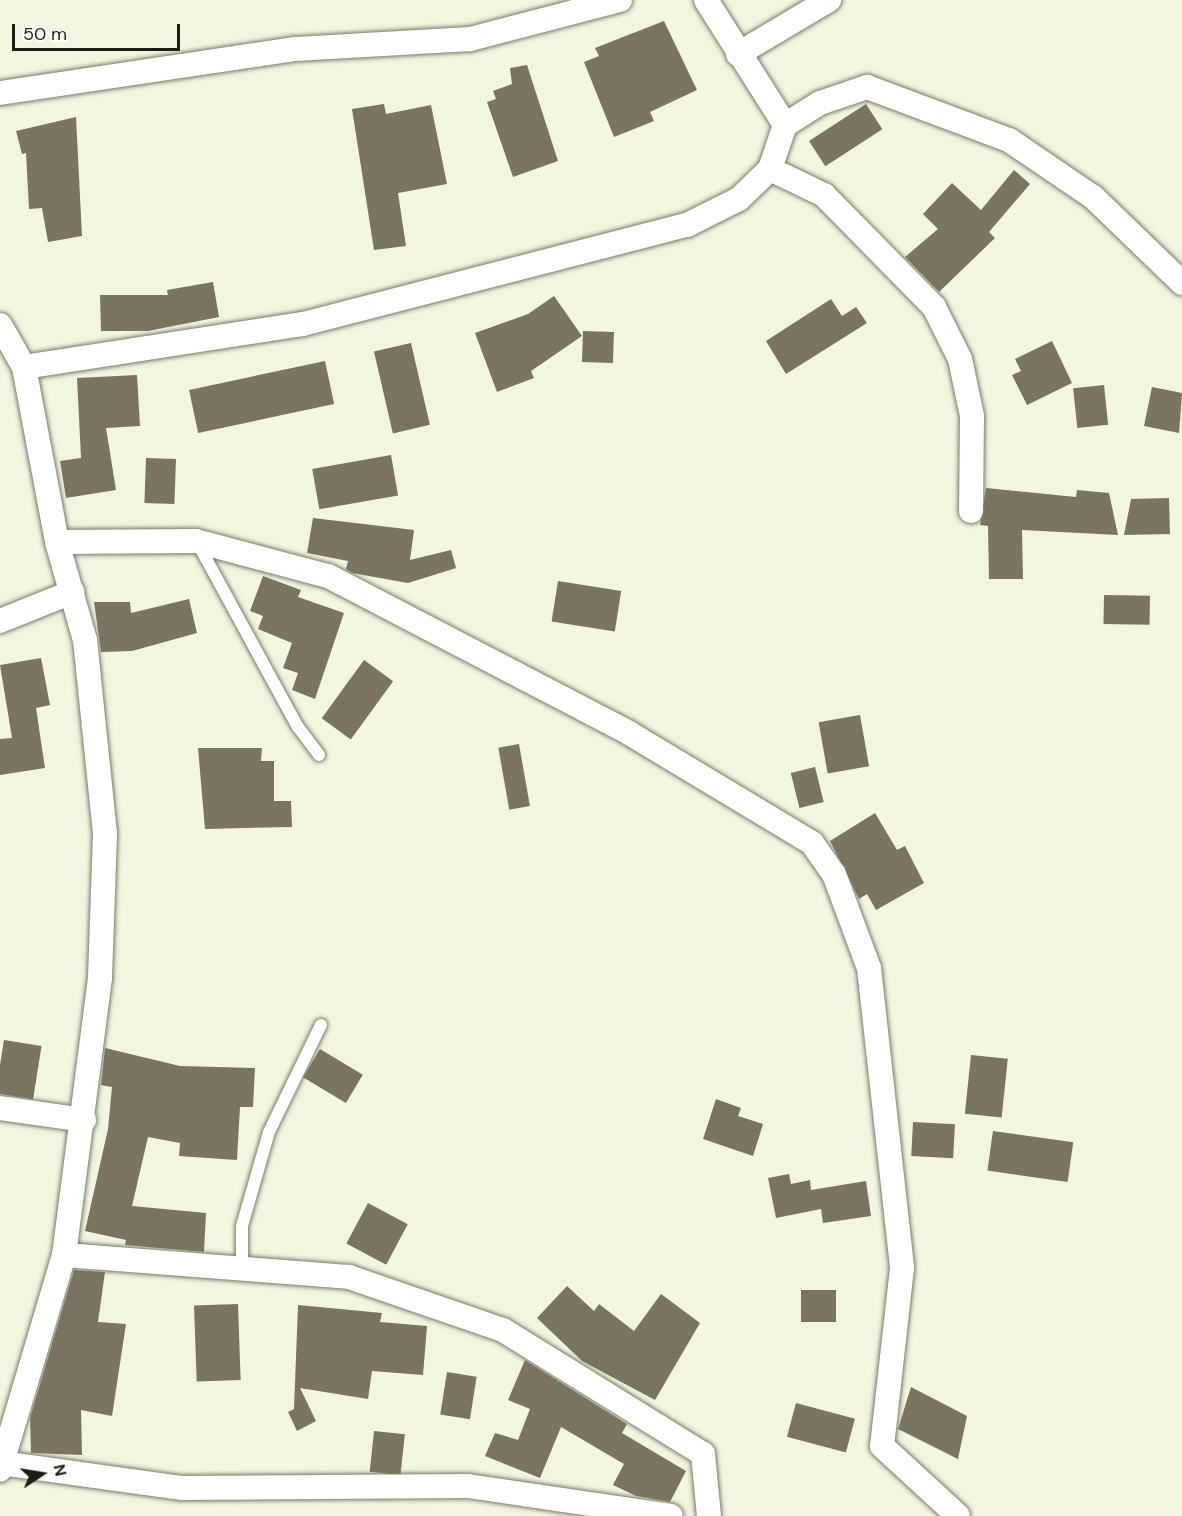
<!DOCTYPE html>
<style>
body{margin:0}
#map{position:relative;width:1182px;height:1516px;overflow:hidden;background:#f2f6df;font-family:"DM Sans",sans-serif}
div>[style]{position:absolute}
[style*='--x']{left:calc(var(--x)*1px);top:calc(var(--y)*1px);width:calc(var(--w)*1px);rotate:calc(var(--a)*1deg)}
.building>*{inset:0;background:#7b7460;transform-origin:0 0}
.roads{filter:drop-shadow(0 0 2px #787c67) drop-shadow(0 0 2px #787c67)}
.service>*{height:12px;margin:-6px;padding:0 6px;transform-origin:6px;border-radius:6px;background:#fff}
.minor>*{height:24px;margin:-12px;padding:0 12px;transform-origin:12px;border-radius:12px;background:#fff}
span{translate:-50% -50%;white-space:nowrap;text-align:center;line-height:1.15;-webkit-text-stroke:4.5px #fff;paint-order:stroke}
.north{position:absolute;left:12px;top:1444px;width:60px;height:60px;-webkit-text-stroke:4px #fff;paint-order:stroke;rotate:78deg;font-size:16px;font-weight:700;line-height:24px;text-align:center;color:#1c1e15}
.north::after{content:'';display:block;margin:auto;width:21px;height:27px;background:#1c1e15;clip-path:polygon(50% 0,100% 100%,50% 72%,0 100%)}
.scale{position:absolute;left:12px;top:24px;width:168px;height:27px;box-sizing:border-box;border:3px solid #1c1e15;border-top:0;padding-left:8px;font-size:18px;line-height:21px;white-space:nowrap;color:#1c1e15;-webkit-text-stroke:4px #fff;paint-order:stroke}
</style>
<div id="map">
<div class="building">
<div style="clip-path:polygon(664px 21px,697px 90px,650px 112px,654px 121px,614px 137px,584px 62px,599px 56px,595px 48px)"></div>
<div style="clip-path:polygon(527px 65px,558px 161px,513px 177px,487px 102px,496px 99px,493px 91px,512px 84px,510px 68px)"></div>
<div style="clip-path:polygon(384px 104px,386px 114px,431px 105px,447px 184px,398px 193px,406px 246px,374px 250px,352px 109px)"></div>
<div style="left:866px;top:104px;width:30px;height:68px;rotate:57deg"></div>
<div style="clip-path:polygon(76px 117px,82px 236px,48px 242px,42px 208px,29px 209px,26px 153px,22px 154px,16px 131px)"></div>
<div style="clip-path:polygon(1014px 170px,1030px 184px,989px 232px,995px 238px,939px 292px,905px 257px,938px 229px,923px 214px,952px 183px,981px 210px)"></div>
<div style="clip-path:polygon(213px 282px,219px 317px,148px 331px,101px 331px,100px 295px,168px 295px,167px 290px)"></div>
<div style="clip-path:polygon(554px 296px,582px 336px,531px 371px,534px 378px,497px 392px,475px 333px,528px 314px)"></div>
<div style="clip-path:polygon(831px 299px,842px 316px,856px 307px,867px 323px,786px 374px,766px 341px)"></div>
<div style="left:583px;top:331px;width:31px;height:31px;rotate:2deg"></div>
<div style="clip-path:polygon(1052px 341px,1072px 383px,1027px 405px,1012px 375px,1021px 371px,1015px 359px)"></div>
<div style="left:411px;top:343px;width:84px;height:38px;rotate:77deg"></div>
<div style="left:325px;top:361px;width:44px;height:139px;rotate:78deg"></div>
<div style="clip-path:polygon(137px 375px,140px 426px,106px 428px,116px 490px,66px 498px,60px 461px,81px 458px,77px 378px)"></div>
<div style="left:1104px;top:385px;width:40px;height:31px;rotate:84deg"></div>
<div style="clip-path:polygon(1152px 387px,1182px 393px,1179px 433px,1144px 426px)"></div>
<div style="left:391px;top:455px;width:41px;height:80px;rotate:80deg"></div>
<div style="left:146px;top:458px;width:30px;height:45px;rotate:2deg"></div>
<div style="clip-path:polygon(986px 488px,1076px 497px,1077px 490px,1109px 493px,1118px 535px,1022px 530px,1023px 579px,989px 579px,988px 526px,980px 525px)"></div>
<div style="clip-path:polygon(1169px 498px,1170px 534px,1124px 535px,1131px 499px)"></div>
<div style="clip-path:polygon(313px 518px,414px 530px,410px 560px,451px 550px,456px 568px,408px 583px,352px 573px,346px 569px,348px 561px,307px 553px)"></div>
<div style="clip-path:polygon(263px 576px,301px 590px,298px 597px,344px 613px,315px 699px,292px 690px,298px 673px,283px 668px,292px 643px,258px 629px,263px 616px,250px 611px)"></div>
<div style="left:558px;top:581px;width:64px;height:41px;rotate:9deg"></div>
<div style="left:1104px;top:595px;width:46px;height:29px;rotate:1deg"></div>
<div style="clip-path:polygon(189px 599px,197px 633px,132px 651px,101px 652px,94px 602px,130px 602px,131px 613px)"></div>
<div style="clip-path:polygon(41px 658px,50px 705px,36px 708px,45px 768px,0 775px,0 739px,12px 738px,0 665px)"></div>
<div style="left:364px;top:660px;width:36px;height:72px;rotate:36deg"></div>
<div style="left:860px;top:715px;width:52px;height:42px;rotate:80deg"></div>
<div style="left:519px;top:744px;width:63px;height:21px;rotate:80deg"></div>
<div style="clip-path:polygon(198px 748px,262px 748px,261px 761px,274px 761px,274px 801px,291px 801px,292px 827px,205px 829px)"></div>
<div style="left:815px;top:767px;width:36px;height:25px;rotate:76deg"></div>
<div style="clip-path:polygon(875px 813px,897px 850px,905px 846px,924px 883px,876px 910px,867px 894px,859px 899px,830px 841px)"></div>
<div style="left:4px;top:1040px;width:38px;height:54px;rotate:9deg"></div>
<div style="clip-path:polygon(105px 1048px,180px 1066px,255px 1068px,253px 1107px,240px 1107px,237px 1160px,179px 1156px,180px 1143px,148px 1137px,132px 1206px,206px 1213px,204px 1252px,125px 1245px,126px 1240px,85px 1231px,108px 1129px,112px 1087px,101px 1085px)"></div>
<div style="left:320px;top:1049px;width:50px;height:33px;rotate:31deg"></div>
<div style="left:971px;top:1055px;width:37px;height:59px;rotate:6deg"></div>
<div style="clip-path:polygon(716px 1099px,741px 1108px,738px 1116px,763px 1124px,753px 1156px,703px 1139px)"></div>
<div style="left:913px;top:1122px;width:42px;height:34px;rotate:3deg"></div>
<div style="left:993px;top:1131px;width:81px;height:40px;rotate:8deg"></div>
<div style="clip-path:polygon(789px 1174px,791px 1184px,810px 1180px,811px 1190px,866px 1181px,871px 1216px,823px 1223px,821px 1209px,776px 1218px,768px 1178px)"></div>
<div style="left:368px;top:1203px;width:45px;height:46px;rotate:28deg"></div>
<div style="clip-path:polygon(74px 1270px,105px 1272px,98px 1322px,126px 1324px,112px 1416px,81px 1410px,82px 1455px,31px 1453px,30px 1418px)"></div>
<div style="clip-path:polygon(567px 1286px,594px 1311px,599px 1304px,634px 1331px,661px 1294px,700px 1323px,655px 1400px,582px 1361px,537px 1318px)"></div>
<div style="left:801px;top:1290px;width:35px;height:32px"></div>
<div style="left:238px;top:1304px;width:76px;height:44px;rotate:88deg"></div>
<div style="clip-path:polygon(298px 1305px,382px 1313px,380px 1322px,427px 1326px,423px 1375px,372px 1371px,368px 1399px,300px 1388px,316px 1421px,297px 1431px,288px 1412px,294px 1409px)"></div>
<div style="clip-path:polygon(525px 1360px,627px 1424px,622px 1433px,686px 1471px,670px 1502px,636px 1496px,613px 1485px,624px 1464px,561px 1427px,540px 1478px,485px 1456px,495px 1433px,518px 1440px,530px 1409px,508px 1400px)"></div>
<div style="left:447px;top:1372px;width:30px;height:43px;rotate:9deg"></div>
<div style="clip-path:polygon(911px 1387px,967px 1416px,958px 1459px,898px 1429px)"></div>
<div style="left:796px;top:1403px;width:61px;height:35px;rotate:15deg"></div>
<div style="left:374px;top:1431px;width:31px;height:41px;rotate:6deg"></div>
</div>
<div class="roads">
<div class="service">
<div style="--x:197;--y:542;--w:211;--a:61.4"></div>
<div style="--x:298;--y:727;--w:35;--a:53"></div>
<div style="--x:242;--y:1269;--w:43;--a:-90"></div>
<div style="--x:242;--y:1226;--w:98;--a:-74"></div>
<div style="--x:269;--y:1132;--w:119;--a:-64.1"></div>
</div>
<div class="minor">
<div style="--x:706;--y:0;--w:148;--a:57.7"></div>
<div style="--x:738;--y:54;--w:106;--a:-30.7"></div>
<div style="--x:0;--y:93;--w:299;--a:-8.5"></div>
<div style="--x:296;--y:49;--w:174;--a:-3.3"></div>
<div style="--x:470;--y:39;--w:155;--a:-14.6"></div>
<div style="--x:770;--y:169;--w:60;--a:25.7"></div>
<div style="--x:824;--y:195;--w:157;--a:45.5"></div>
<div style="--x:934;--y:307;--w:58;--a:63.4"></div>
<div style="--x:960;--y:359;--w:58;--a:78.1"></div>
<div style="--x:972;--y:416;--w:95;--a:90.6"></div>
<div style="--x:0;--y:325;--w:48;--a:60.3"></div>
<div style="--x:24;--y:367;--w:178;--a:79.3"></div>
<div style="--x:57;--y:542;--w:102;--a:74.1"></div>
<div style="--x:85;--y:640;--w:195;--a:84.1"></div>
<div style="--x:105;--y:834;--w:144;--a:92"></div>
<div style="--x:100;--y:978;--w:279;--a:97.4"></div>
<div style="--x:64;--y:1255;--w:224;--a:106.6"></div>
<div style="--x:24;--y:367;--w:282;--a:-8.8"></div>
<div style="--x:303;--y:324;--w:397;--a:-14.5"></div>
<div style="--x:687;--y:225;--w:58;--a:-26.6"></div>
<div style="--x:739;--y:199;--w:43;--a:-44.1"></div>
<div style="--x:770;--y:169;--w:46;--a:-71.2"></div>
<div style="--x:785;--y:125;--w:41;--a:-32.2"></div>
<div style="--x:820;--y:103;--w:50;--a:-18.8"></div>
<div style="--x:867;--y:87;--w:152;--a:20.5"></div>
<div style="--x:1009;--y:140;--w:102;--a:34.2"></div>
<div style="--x:1093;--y:197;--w:124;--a:44"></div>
<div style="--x:57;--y:542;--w:139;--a:-0.4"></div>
<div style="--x:196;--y:541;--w:137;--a:14.9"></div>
<div style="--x:328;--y:576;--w:339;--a:27.5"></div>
<div style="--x:629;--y:733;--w:214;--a:31"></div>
<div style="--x:812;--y:843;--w:38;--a:55"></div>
<div style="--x:834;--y:874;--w:100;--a:69.6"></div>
<div style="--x:869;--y:968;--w:302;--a:83.7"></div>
<div style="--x:902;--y:1268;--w:179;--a:96.4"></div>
<div style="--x:882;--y:1446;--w:103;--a:42.6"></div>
<div style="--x:0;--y:621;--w:78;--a:-21.9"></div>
<div style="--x:0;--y:1108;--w:85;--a:8.1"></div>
<div style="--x:64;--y:1255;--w:286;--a:4.4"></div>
<div style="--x:349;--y:1277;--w:163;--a:19"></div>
<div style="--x:503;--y:1330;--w:235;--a:31.8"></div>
<div style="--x:703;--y:1454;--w:62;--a:84.5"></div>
<div style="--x:1;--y:1463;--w:183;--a:7.9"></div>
<div style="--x:182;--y:1488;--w:286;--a:-0.4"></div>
<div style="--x:468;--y:1486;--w:205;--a:8.4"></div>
</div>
</div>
<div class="north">N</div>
<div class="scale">50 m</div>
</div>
